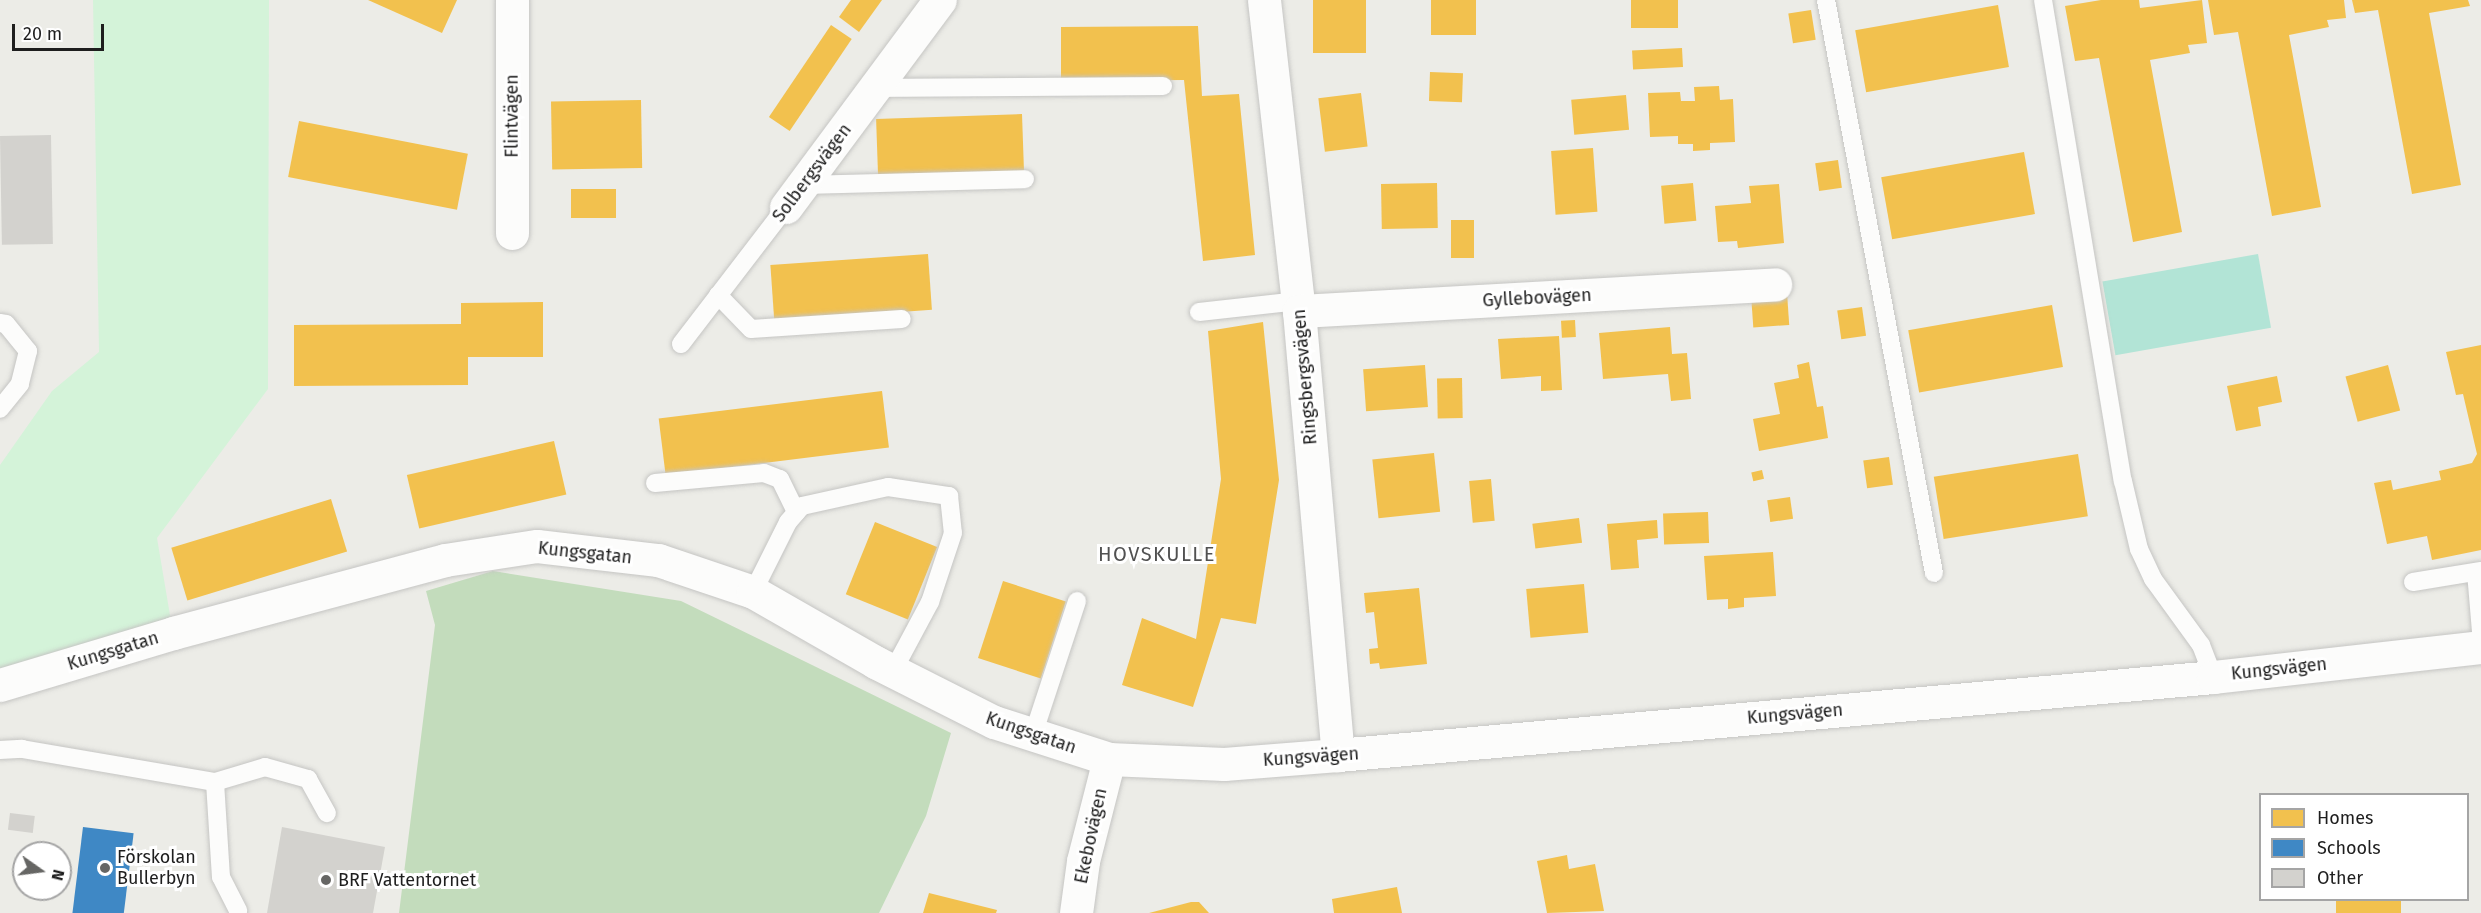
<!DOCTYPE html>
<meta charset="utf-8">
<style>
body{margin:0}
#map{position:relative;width:2481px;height:913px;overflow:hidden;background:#ecece7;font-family:"Fira Sans",sans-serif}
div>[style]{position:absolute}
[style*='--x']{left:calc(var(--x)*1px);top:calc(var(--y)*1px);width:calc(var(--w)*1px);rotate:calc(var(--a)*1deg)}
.forest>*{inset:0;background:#c3dcbc}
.park>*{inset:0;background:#d4f3d9}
.pitch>*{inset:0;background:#b2e4d6;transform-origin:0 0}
.homes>*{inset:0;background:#f2c14e;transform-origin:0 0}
.schools>*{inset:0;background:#3f88c5;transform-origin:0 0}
.building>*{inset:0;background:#d3d2ce;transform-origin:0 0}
.roads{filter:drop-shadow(0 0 2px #c5c5c3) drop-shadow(0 0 2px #c5c5c3)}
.service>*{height:18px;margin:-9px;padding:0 9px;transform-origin:9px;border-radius:9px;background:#fcfcfb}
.minor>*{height:33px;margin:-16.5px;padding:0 16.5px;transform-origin:16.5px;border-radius:16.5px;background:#fcfcfb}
.dots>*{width:16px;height:16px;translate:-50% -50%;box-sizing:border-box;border:3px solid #fff;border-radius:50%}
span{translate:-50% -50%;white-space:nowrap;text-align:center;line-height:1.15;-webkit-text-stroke:6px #fff;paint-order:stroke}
.street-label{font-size:18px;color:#1e1e1e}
.poi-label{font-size:18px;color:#1e1e1e}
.left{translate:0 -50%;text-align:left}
.neighbourhood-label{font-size:20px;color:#515151;letter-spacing:1.5px}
.legend{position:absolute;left:2259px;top:793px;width:210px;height:108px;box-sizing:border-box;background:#fff;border:2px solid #a5a5a5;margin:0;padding:8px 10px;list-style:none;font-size:18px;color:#1e1e1e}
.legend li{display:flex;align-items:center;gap:12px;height:30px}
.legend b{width:30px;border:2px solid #a5a5a5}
.north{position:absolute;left:12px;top:841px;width:60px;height:60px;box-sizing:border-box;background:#fff;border:2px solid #a5a5a5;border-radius:50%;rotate:104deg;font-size:16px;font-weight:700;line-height:24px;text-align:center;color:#1e1e1e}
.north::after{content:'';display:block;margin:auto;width:21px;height:27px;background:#666664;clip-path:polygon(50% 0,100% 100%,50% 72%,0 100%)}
.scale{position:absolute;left:12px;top:24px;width:92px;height:27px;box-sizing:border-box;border:3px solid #1e1e1e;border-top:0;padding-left:8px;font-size:18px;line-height:21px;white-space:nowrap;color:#1e1e1e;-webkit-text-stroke:4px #fff;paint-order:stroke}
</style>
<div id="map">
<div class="forest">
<div style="clip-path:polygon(493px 571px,681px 601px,951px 733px,926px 816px,879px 913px,399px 913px,435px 625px,426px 591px)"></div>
</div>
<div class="park">
<div style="clip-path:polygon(93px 0,269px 0,268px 389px,157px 538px,173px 633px,0 685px,0 465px,52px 391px,99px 352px)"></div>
</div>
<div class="pitch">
<div style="left:2258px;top:254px;width:75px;height:158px;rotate:80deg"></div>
</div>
<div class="homes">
<div style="clip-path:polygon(368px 0,457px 0,442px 33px)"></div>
<div style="clip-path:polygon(851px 0,882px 0,859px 32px,839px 17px)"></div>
<div style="left:1313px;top:0;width:53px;height:53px"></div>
<div style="left:1431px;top:0;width:45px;height:35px"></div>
<div style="left:1631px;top:0;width:47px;height:28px"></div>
<div style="clip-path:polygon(2101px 0,2139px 0,2140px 8px,2202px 0,2207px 43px,2188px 45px,2190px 53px,2150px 60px,2182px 232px,2133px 242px,2099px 58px,2075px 61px,2065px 6px)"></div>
<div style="clip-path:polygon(2208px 0,2344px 0,2346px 18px,2327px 20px,2329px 27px,2289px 35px,2321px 207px,2272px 216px,2238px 32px,2214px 35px)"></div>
<div style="clip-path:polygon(2352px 0,2468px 0,2470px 6px,2429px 13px,2461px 185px,2412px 194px,2378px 10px,2355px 13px)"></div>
<div style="left:1998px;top:5px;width:63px;height:145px;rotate:80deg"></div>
<div style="left:1811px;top:10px;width:30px;height:23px;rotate:81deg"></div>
<div style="left:831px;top:25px;width:25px;height:111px;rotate:34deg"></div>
<div style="clip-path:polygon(1198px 26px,1202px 96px,1239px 94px,1255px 255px,1203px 261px,1184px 80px,1061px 81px,1061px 27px)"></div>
<div style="left:1682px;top:48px;width:19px;height:50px;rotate:87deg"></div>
<div style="left:1430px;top:72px;width:33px;height:29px;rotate:2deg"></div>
<div style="clip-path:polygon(1719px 86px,1720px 100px,1733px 99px,1735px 142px,1710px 143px,1710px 150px,1693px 151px,1693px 144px,1678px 144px,1678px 136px,1650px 137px,1648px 93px,1680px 92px,1681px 101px,1695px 101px,1694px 87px)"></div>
<div style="left:1361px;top:93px;width:54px;height:43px;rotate:83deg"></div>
<div style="left:1626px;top:95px;width:35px;height:55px;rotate:85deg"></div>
<div style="left:641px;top:100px;width:68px;height:90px;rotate:89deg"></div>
<div style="left:1022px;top:114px;width:57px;height:146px;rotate:88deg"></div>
<div style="left:299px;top:121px;width:172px;height:57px;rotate:11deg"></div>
<div style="left:1593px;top:148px;width:64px;height:42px;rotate:86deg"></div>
<div style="left:2024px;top:152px;width:63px;height:145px;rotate:80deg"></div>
<div style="left:1838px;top:160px;width:28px;height:23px;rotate:82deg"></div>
<div style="left:1437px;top:183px;width:45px;height:56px;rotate:89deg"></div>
<div style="left:1693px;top:183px;width:38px;height:32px;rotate:85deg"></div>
<div style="clip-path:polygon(1779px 184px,1784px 243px,1738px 248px,1737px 241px,1718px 242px,1715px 206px,1751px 203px,1749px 186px)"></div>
<div style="left:616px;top:189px;width:29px;height:45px;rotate:90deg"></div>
<div style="left:1451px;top:220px;width:23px;height:38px"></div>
<div style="left:928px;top:254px;width:56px;height:158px;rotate:86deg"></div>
<div style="left:1787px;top:293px;width:32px;height:36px;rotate:86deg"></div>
<div style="clip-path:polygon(543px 302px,543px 357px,468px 357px,468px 385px,294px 386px,294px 325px,461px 324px,461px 303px)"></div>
<div style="left:2052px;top:305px;width:63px;height:146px;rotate:80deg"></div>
<div style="left:1862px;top:307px;width:29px;height:25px;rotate:82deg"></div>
<div style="left:1575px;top:320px;width:17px;height:14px;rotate:87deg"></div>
<div style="clip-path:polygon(1263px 322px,1279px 480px,1256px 624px,1221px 618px,1193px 707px,1122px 685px,1142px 618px,1196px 639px,1221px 479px,1208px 331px)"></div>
<div style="clip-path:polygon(1670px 327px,1672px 354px,1687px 353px,1691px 399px,1671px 401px,1668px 374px,1603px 379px,1599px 333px)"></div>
<div style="clip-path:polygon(1559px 336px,1562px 390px,1541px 391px,1541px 376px,1501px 379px,1498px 339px)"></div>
<div style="clip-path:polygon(2481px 345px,2481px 550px,2432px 560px,2427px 536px,2387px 544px,2374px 483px,2391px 480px,2393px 490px,2441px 480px,2439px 471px,2472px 463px,2477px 454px,2463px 394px,2456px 395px,2446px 352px)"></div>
<div style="clip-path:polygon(1809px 362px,1817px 407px,1823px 406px,1828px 438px,1759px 451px,1753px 419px,1780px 414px,1774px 383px,1799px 378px,1797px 365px)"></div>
<div style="left:1425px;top:365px;width:42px;height:62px;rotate:86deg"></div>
<div style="left:2388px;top:365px;width:47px;height:44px;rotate:75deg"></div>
<div style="clip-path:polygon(2277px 376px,2282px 402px,2258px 407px,2261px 426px,2236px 431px,2227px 386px)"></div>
<div style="left:1462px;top:378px;width:40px;height:25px;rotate:89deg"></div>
<div style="left:882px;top:391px;width:57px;height:225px;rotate:83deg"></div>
<div style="left:554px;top:441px;width:55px;height:151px;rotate:77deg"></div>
<div style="left:1434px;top:453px;width:59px;height:62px;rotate:84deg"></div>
<div style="left:2078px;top:454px;width:63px;height:146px;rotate:81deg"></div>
<div style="left:1889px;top:457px;width:28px;height:26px;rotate:82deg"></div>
<div style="left:1762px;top:470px;width:9px;height:11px;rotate:77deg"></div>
<div style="left:1491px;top:479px;width:42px;height:22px;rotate:85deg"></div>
<div style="left:1790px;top:497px;width:22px;height:23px;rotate:82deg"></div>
<div style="left:331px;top:499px;width:55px;height:167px;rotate:73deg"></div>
<div style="left:1708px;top:512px;width:31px;height:45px;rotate:88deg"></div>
<div style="left:1579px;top:518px;width:25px;height:47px;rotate:83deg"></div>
<div style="clip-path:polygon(1657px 520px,1658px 538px,1637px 540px,1639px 568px,1611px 570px,1607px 524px)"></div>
<div style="left:875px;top:522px;width:67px;height:78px;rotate:22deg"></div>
<div style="clip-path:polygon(1773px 552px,1776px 596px,1744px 598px,1744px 607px,1728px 609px,1728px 599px,1707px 600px,1704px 556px)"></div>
<div style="left:1003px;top:581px;width:66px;height:81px;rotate:18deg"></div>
<div style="left:1584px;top:584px;width:49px;height:58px;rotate:85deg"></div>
<div style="clip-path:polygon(1419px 588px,1427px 664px,1380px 669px,1379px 663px,1370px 664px,1369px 649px,1378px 648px,1374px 612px,1366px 613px,1364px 593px)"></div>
<div style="clip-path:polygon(1567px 855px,1569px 869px,1595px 864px,1604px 911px,1547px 913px,1537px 861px)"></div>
<div style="clip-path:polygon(1397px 887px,1402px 913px,1334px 913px,1332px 899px)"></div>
<div style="clip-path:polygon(929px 893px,997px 910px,996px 913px,923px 913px)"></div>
<div style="left:2336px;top:900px;width:65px;height:13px"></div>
<div style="clip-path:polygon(1199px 902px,1209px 913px,1149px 913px,1191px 902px)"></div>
</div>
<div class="schools">
<div style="left:83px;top:827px;width:51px;height:87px;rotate:7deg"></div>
</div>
<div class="building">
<div style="left:51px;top:135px;width:109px;height:51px;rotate:89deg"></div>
<div style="left:10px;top:813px;width:25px;height:17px;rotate:7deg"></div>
<div style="clip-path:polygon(282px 827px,385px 847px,373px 913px,267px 913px)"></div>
</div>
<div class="roads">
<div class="service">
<div style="--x:1826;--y:0;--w:583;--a:79.33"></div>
<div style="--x:2043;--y:0;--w:488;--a:80.6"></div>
<div style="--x:2123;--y:481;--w:70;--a:76.8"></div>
<div style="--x:2139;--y:549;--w:33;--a:65"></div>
<div style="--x:2153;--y:579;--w:82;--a:54"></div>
<div style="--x:2201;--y:645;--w:34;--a:69"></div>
<div style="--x:875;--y:88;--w:288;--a:-0.4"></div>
<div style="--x:803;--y:185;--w:222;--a:-1.5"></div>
<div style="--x:718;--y:295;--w:47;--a:45.9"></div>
<div style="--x:751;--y:329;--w:151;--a:-3.8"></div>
<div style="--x:1199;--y:312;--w:100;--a:-6.3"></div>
<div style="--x:0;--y:323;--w:6;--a:9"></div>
<div style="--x:6;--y:324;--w:35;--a:51"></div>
<div style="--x:28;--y:351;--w:34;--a:104"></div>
<div style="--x:20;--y:384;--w:32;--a:129"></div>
<div style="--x:681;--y:344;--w:173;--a:-52.5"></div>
<div style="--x:655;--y:483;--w:109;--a:-5.2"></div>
<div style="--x:764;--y:473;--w:17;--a:21"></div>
<div style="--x:780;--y:479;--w:37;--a:64"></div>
<div style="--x:2476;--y:572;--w:59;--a:85.2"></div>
<div style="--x:2413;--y:582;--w:69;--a:-9.2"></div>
<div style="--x:753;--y:592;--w:78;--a:-63.4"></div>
<div style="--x:788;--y:522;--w:21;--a:-49"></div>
<div style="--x:802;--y:506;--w:88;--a:-12.5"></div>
<div style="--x:888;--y:487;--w:62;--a:8.4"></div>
<div style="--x:949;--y:496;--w:37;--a:84"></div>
<div style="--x:953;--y:533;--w:73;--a:108.4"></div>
<div style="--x:930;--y:602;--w:78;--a:118.2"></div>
<div style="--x:1033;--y:735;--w:141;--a:-71.8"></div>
<div style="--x:0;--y:750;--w:22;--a:-3"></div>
<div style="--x:22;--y:749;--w:196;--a:9.7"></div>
<div style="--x:215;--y:782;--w:52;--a:-16.7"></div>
<div style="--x:265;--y:767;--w:45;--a:15.6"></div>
<div style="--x:308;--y:779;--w:39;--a:61"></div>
<div style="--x:215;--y:782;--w:95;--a:86.4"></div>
<div style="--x:221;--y:877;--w:38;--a:63"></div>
</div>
<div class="minor">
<div style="--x:512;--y:0;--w:233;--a:90"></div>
<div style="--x:1264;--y:0;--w:313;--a:83.6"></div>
<div style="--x:1299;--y:311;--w:446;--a:85"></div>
<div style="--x:786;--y:207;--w:258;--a:-53.4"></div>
<div style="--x:1299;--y:311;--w:477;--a:-3.2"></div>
<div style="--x:0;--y:685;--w:181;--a:-16.7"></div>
<div style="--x:173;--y:633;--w:282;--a:-15"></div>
<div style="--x:445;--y:560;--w:93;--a:-8.7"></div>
<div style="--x:537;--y:546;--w:122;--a:6.6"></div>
<div style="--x:658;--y:560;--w:100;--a:18.6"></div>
<div style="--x:753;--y:592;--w:141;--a:29.8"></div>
<div style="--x:875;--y:662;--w:133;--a:26.8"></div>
<div style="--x:994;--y:722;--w:121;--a:17.8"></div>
<div style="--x:1109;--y:759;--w:115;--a:2.5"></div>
<div style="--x:1224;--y:764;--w:114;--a:-4.5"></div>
<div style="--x:1338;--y:755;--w:878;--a:-5.09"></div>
<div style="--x:2213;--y:677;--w:270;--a:-6.4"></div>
<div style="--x:1076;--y:913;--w:52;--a:-82.3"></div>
<div style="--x:1083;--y:861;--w:105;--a:-75.7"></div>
</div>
</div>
<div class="dots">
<div style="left:105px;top:868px;background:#666664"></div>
<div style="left:326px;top:880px;background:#666664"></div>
</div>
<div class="street-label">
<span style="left:512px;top:116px;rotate:-90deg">Flintvägen</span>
<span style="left:812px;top:173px;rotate:-53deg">Solbergsvägen</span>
<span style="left:1537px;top:298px;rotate:-3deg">Gyllebovägen</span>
<span style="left:1305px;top:377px;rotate:-95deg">Ringsbergsvägen</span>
<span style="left:585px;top:553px;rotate:6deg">Kungsgatan</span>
<span style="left:113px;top:651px;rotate:-17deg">Kungsgatan</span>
<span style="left:2279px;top:669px;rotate:-6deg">Kungsvägen</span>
<span style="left:1795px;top:714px;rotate:-5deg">Kungsvägen</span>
<span style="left:1031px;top:733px;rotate:19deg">Kungsgatan</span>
<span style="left:1311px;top:757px;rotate:-4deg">Kungsvägen</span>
<span style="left:1091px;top:836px;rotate:-78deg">Ekebovägen</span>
</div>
<div class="poi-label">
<span class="left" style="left:117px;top:868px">Förskolan<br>Bullerbyn</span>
<span class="left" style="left:338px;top:880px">BRF Vattentornet</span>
</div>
<div class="neighbourhood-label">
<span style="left:1157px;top:554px">HOVSKULLE</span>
</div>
<ul class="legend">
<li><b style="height:16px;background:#f2c14e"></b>Homes</li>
<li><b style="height:16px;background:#3f88c5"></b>Schools</li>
<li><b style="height:16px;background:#d3d2ce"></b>Other</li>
</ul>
<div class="north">N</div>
<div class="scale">20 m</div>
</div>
